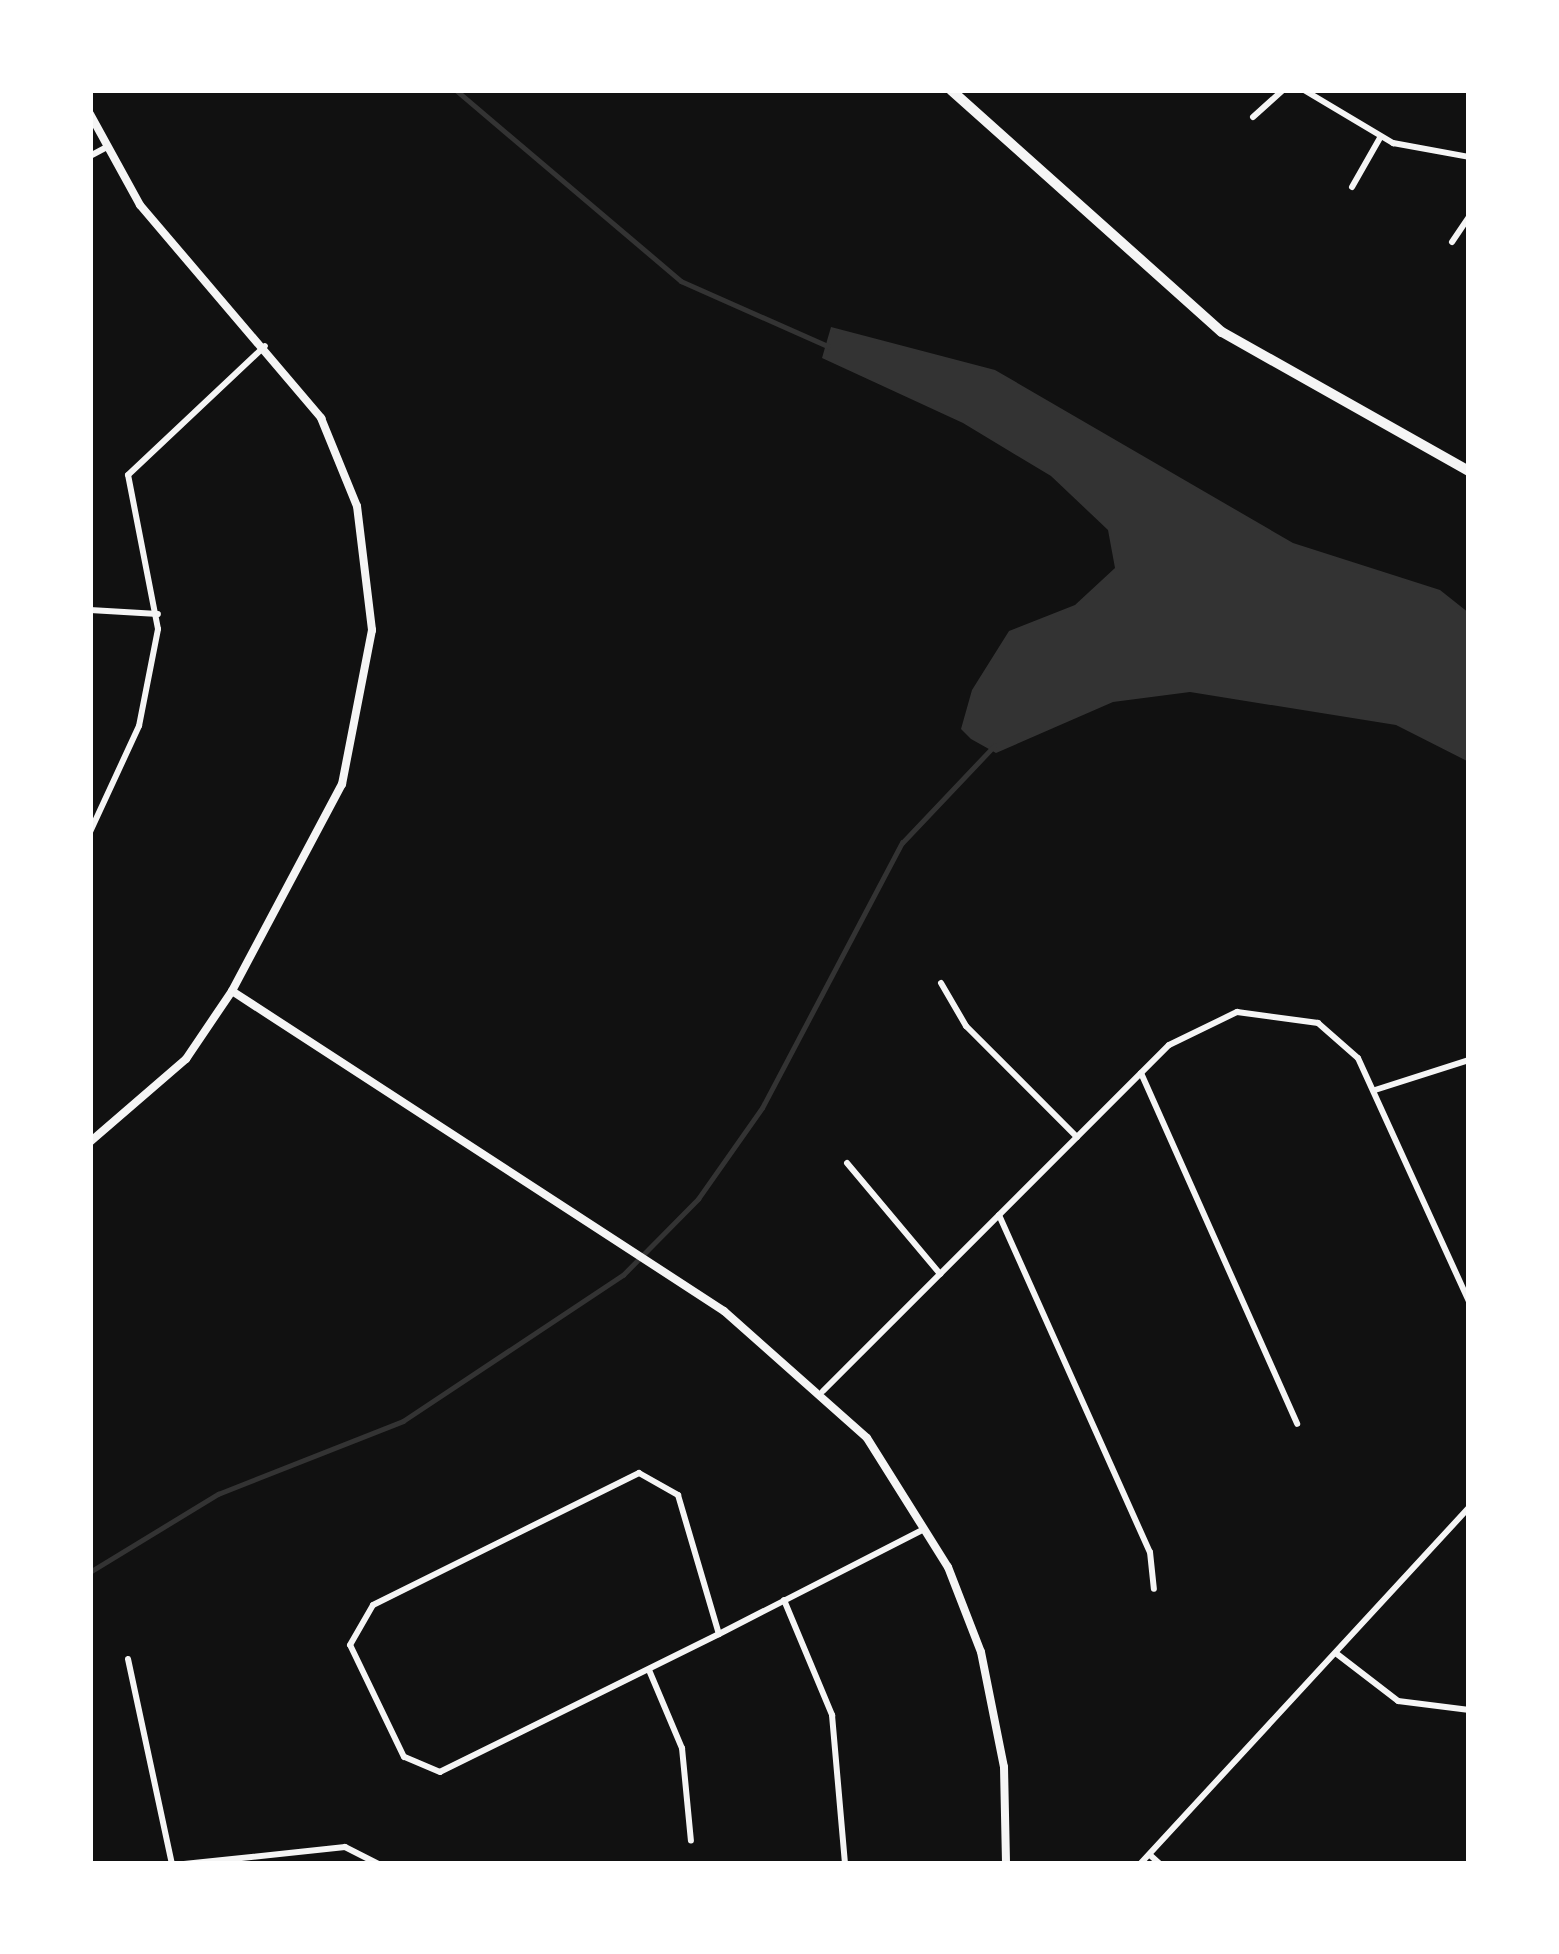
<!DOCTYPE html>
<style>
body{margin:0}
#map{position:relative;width:1559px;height:1954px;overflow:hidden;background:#111;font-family:"Alegreya Sans",sans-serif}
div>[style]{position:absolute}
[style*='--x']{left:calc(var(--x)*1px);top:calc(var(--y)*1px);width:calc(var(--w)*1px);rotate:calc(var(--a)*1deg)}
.water>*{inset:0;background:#333}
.stream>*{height:4.5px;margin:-2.25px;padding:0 2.25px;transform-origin:2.25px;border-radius:2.25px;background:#333}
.minor>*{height:6px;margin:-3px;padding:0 3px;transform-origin:3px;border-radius:3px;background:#f5f5f5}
.tertiary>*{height:8px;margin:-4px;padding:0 4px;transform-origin:4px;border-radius:4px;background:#f5f5f5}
.primary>*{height:10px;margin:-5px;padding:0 5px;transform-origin:5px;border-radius:5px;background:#f5f5f5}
span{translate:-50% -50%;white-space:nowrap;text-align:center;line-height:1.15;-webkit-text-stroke:12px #fff;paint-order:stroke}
.frame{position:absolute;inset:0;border:93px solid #fff;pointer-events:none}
</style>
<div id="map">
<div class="water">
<div style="clip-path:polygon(831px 327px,995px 370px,1293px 543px,1440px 590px,1469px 613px,1469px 762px,1396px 725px,1190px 692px,1113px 702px,996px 753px,971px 739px,961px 729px,972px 690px,1009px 631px,1075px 605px,1115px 568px,1108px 530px,1051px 476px,963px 423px,822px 358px)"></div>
</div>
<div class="stream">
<div style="--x:456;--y:90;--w:295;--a:40.3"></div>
<div style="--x:681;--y:281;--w:161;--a:23.9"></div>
<div style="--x:90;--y:1572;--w:150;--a:-31.4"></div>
<div style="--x:218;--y:1494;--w:199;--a:-21.5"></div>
<div style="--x:403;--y:1421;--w:264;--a:-33.6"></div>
<div style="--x:623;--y:1275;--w:107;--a:-45.4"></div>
<div style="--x:698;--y:1199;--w:111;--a:-54.9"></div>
<div style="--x:762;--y:1108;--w:300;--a:-62.2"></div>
<div style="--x:902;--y:843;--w:134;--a:-46.5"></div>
</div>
<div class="minor">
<div style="--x:1304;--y:90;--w:104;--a:30.8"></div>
<div style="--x:1393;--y:143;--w:77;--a:10.4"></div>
<div style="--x:1253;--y:117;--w:40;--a:-42"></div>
<div style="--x:90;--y:156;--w:17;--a:-28"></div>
<div style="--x:1352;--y:187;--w:56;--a:-60.3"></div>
<div style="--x:1452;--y:242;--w:30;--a:-56"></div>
<div style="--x:90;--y:610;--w:68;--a:3.4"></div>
<div style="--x:90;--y:832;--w:117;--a:-65.2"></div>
<div style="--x:139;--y:726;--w:99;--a:-78.9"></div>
<div style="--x:158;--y:629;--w:157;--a:-101"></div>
<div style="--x:128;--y:475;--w:188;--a:-43.3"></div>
<div style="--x:941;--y:983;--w:50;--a:59.8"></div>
<div style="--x:966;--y:1026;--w:157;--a:45"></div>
<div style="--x:1141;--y:1073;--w:384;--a:66"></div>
<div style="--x:1375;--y:1090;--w:99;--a:-17.7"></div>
<div style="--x:847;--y:1163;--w:145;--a:50"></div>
<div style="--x:999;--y:1215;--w:369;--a:65.9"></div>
<div style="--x:1150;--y:1552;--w:37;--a:84"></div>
<div style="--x:823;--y:1391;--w:489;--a:-45"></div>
<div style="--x:1169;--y:1045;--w:76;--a:-25.9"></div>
<div style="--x:1237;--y:1012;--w:82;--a:7.7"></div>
<div style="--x:1318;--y:1023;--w:53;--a:41.2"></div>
<div style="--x:1358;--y:1058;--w:268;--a:65.5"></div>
<div style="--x:784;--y:1600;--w:125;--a:67.3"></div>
<div style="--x:832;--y:1715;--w:150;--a:85"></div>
<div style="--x:719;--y:1634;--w:311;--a:153.7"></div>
<div style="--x:440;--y:1772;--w:39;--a:-157"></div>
<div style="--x:404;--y:1757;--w:124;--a:-115.7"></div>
<div style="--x:350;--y:1645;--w:46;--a:-60.1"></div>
<div style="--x:373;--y:1605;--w:297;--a:-26.4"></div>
<div style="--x:639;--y:1473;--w:45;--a:29.4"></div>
<div style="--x:678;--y:1495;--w:145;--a:73.6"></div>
<div style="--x:719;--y:1634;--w:230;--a:-27.1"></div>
<div style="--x:1337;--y:1654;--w:77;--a:37.6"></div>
<div style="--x:1398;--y:1701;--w:72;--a:7.2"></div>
<div style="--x:128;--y:1659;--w:210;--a:77.9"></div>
<div style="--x:649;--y:1670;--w:85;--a:67.1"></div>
<div style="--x:682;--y:1748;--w:93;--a:84.5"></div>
<div style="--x:1150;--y:1855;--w:13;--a:42"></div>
<div style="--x:184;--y:1864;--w:162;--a:-6"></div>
<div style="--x:345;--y:1847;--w:37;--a:27"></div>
<div style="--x:1140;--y:1864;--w:485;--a:-47.3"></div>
</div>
<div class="tertiary">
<div style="--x:90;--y:114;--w:104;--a:61.2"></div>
<div style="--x:140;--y:205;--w:280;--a:49.6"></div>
<div style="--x:321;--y:418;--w:95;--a:67.8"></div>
<div style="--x:357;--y:506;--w:125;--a:83.1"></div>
<div style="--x:372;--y:630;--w:157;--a:101"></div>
<div style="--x:342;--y:784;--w:234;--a:118"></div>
<div style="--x:232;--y:991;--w:82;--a:124.1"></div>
<div style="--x:186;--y:1059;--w:127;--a:139.2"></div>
<div style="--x:232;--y:991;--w:587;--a:33.04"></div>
<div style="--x:724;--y:1311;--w:191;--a:41.6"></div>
<div style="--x:867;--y:1438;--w:152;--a:57.9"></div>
<div style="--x:948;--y:1567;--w:91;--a:68.8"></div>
<div style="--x:981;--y:1652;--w:117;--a:78.7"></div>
<div style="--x:1004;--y:1767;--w:97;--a:88.8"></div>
</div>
<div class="primary">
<div style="--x:951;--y:90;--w:363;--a:41.8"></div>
<div style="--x:1222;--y:332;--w:283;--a:29.4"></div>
</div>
<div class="frame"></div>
</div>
